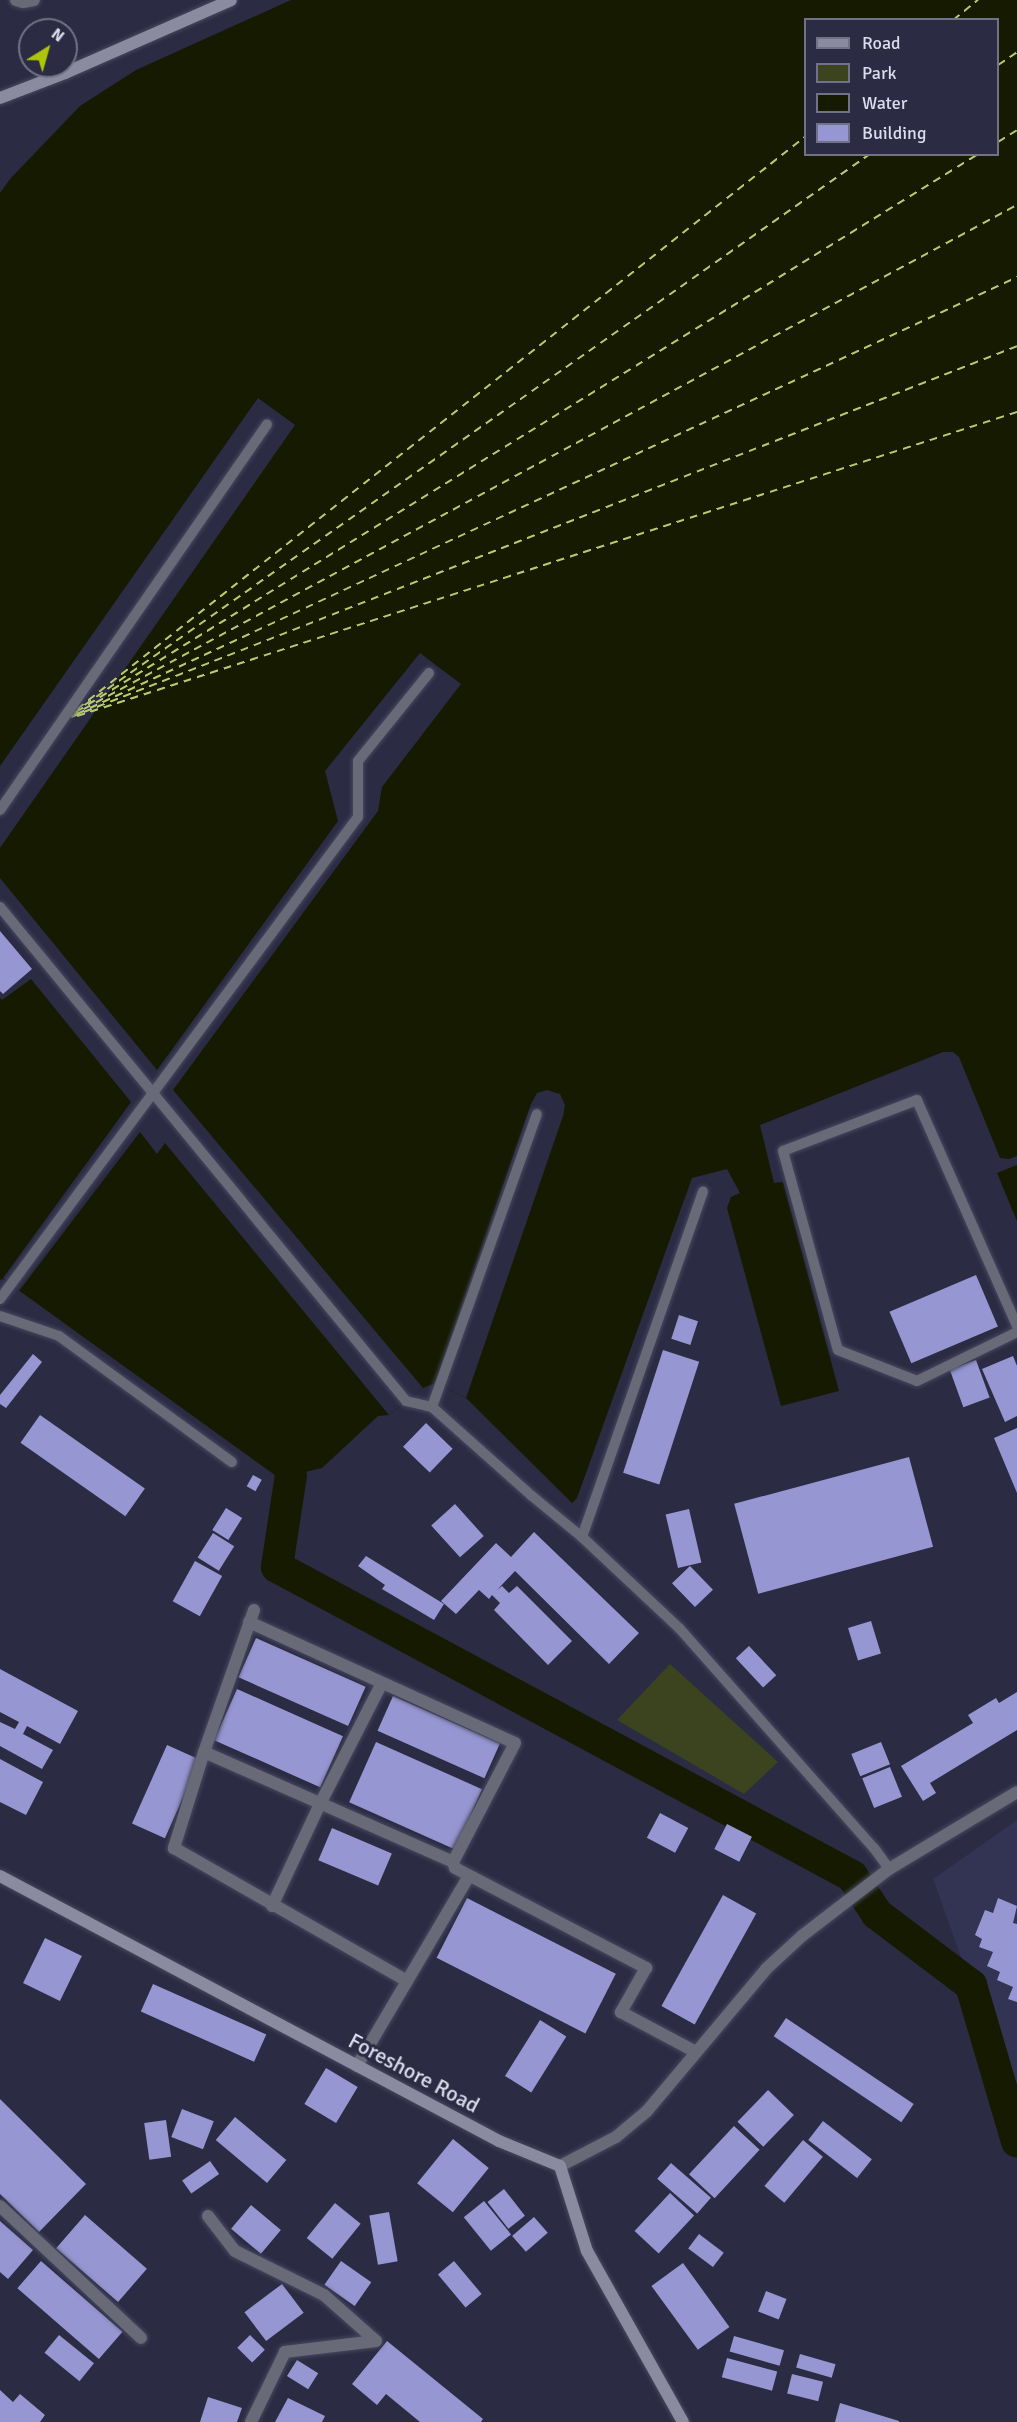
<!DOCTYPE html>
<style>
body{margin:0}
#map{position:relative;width:1017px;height:2422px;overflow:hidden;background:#2b2b44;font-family:Signika,sans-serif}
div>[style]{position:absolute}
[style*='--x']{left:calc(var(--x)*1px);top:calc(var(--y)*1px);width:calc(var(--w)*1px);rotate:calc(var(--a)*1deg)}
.built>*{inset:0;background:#333353}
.green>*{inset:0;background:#3c431f}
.water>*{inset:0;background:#151a00}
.pier>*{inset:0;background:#2b2b44}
.river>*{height:32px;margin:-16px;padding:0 16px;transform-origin:16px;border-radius:16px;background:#151a00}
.ferry>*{height:1.5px;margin-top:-0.75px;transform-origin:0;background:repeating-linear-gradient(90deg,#b9ca6f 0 8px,transparent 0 14px)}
.building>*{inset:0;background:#9697d2;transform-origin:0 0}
.roads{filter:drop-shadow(0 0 2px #47475f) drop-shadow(0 0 2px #47475f)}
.service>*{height:10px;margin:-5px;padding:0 5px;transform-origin:5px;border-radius:5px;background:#696a77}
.minor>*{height:12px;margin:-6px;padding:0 6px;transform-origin:6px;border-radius:6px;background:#696a77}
.tertiary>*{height:12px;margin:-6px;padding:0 6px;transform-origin:6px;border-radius:6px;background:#696a77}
.secondary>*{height:12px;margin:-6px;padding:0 6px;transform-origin:6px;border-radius:6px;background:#8a8ba0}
span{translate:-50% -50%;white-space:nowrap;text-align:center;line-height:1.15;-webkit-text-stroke:6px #2b2b44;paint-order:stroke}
.street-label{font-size:22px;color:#dbdcec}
.legend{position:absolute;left:804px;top:18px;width:195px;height:138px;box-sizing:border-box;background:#2b2b44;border:2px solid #717287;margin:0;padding:8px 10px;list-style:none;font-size:18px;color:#dbdcec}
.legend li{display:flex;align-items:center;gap:12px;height:30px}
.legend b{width:30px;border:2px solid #717287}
.north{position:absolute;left:18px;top:18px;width:60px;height:60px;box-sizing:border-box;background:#2b2b44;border:2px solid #717287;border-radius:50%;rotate:37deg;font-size:16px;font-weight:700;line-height:24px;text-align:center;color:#dbdcec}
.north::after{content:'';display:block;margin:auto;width:21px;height:27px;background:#aec50a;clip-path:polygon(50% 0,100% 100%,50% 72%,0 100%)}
</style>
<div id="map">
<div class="built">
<div style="clip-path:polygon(1017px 1820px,1017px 2113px,933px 1879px)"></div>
</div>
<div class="green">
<div style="clip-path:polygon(670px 1664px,778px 1762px,744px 1794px,617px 1720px)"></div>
</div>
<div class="water">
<div style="clip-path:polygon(evenodd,291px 0,1017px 0,1017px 1156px,1009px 1159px,1000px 1158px,959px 1057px,953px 1052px,943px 1052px,760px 1125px,774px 1183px,783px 1182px,839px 1391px,781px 1406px,727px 1208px,731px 1197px,740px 1193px,727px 1169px,692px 1178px,577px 1498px,572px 1503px,466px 1398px,435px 1383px,423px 1388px,389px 1415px,378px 1416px,322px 1468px,279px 1478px,3px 1279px,0 1280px,0 193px,10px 179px,80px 106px,136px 70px,291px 0,806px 20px,998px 20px,998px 154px,806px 154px,806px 20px)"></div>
<div style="clip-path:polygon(1017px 1165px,1017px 1221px,997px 1173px)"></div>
</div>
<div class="pier">
<div style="clip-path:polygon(258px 398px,295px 425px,0 848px,0 766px)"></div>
<div style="clip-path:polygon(420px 653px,461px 684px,382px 787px,378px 811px,173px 1090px,423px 1388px,389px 1415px,165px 1143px,157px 1154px,140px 1132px,19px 1291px,3px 1278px,131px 1102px,31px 979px,2px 1000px,0 998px,0 878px,157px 1070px,338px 821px,325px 771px)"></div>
<div style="clip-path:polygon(547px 1090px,560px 1094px,565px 1105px,563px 1116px,466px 1398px,435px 1383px,531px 1104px,537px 1093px)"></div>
</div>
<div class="river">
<div style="--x:291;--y:1475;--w:93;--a:98.7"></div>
<div style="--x:277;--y:1567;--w:653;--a:28.25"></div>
<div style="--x:852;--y:1876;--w:45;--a:56.7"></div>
<div style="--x:877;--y:1914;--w:118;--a:37.1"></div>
<div style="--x:971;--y:1985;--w:163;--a:73.6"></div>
</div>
<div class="ferry">
<div style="--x:953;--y:20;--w:32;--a:-39"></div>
<div style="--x:998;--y:65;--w:23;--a:-34"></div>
<div style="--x:998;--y:142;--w:22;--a:-32"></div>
<div style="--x:77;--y:709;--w:927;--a:-38.17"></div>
<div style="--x:76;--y:712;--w:1061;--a:-31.74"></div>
<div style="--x:73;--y:713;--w:973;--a:-35.05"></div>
<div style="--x:77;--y:714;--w:1037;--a:-24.93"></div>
<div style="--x:71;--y:716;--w:1075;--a:-28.38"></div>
<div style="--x:77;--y:716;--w:988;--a:-17.92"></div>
<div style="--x:71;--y:717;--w:1016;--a:-21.41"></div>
</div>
<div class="building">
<div style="clip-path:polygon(0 931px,32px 969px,3px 994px,0 991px)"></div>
<div style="left:976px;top:1275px;width:56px;height:94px;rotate:67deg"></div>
<div style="left:679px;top:1315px;width:20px;height:25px;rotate:18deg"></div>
<div style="left:663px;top:1350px;width:38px;height:129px;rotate:18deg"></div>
<div style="clip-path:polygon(33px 1354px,42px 1362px,6px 1408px,0 1404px,0 1395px)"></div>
<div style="clip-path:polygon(1013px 1356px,1017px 1366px,1017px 1416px,1005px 1422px,982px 1369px)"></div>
<div style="left:976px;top:1360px;width:40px;height:28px;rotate:70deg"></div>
<div style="left:40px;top:1415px;width:128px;height:34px;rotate:35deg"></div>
<div style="left:426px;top:1423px;width:37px;height:33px;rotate:44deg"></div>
<div style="clip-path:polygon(1017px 1428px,1017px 1493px,994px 1438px)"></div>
<div style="left:909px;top:1457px;width:93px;height:181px;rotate:75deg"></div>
<div style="left:253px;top:1475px;width:10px;height:13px;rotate:29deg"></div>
<div style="left:455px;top:1504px;width:43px;height:32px;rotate:48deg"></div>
<div style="left:226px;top:1508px;width:19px;height:26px;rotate:32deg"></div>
<div style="left:689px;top:1509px;width:55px;height:24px;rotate:77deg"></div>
<div style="clip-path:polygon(534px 1532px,639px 1633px,609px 1664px,515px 1571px,497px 1590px,502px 1586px,509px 1593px,517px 1586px,572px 1641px,548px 1665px,494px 1610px,500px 1603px,492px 1595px,489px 1599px,479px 1590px,456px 1614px,441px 1601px,496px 1543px,511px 1557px)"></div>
<div style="left:213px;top:1533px;width:25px;height:29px;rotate:32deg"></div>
<div style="clip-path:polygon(366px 1556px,444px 1604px,434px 1620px,382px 1589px,385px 1585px,358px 1566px)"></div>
<div style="left:195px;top:1561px;width:31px;height:46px;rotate:29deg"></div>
<div style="left:690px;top:1566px;width:33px;height:25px;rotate:46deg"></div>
<div style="left:871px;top:1621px;width:34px;height:24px;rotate:73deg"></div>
<div style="left:256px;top:1638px;width:120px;height:43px;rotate:24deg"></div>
<div style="left:749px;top:1646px;width:40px;height:18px;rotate:47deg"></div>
<div style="clip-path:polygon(0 1669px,78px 1711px,60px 1744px,27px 1726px,23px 1734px,53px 1750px,42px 1769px,0 1746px,0 1722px,15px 1729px,19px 1722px,0 1712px)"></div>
<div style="left:237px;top:1689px;width:116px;height:56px;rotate:24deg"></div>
<div style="clip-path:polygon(1017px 1692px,1017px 1730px,930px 1783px,936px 1793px,923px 1801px,901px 1766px,973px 1723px,968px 1715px,996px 1698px,999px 1703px)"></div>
<div style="left:393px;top:1696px;width:117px;height:38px;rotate:24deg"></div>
<div style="left:376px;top:1742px;width:116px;height:66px;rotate:24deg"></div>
<div style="left:881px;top:1742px;width:24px;height:32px;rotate:68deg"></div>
<div style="left:167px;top:1745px;width:36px;height:86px;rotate:24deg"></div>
<div style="clip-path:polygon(0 1759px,43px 1782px,26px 1815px,0 1802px)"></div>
<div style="left:890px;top:1767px;width:32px;height:30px;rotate:68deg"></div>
<div style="left:660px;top:1813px;width:32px;height:28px;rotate:28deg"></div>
<div style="left:727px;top:1824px;width:28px;height:28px;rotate:27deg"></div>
<div style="left:332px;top:1828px;width:65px;height:35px;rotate:23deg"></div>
<div style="left:723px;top:1895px;width:38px;height:127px;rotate:29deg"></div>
<div style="left:467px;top:1898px;width:167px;height:67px;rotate:27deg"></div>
<div style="clip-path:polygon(998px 1898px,1017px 1906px,1013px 1923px,1017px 1924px,1017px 2002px,1008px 1999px,1013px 1987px,997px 1980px,1000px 1972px,987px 1966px,993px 1952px,979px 1947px,982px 1939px,975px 1935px,985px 1910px,993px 1913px)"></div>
<div style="left:45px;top:1938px;width:41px;height:50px;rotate:26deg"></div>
<div style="left:153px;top:1984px;width:124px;height:30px;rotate:24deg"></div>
<div style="left:786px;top:2018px;width:154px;height:22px;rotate:34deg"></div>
<div style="left:540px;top:2020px;width:31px;height:66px;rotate:32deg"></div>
<div style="left:326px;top:2068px;width:37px;height:42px;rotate:31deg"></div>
<div style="left:768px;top:2090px;width:36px;height:44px;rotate:44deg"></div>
<div style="clip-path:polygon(0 2099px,86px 2184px,39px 2232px,0 2194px)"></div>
<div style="left:182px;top:2109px;width:34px;height:30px;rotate:21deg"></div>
<div style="left:235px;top:2117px;width:67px;height:30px;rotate:40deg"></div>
<div style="left:166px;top:2120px;width:37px;height:22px;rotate:82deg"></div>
<div style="left:823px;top:2121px;width:62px;height:24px;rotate:38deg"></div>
<div style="left:734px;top:2126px;width:35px;height:66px;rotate:43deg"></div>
<div style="left:453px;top:2139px;width:46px;height:57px;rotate:39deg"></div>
<div style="left:803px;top:2140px;width:26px;height:60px;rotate:40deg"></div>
<div style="left:210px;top:2161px;width:16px;height:34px;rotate:55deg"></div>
<div style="left:671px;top:2163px;width:53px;height:21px;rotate:41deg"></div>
<div style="left:504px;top:2189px;width:34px;height:21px;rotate:52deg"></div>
<div style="left:670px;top:2193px;width:33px;height:52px;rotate:43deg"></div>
<div style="left:484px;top:2201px;width:43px;height:26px;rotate:51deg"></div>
<div style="left:335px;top:2203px;width:33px;height:45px;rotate:39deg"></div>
<div style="left:251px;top:2205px;width:39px;height:31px;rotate:40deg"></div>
<div style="left:389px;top:2212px;width:50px;height:20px;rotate:80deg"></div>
<div style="left:85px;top:2215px;width:82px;height:44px;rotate:41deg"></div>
<div style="left:534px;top:2217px;width:21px;height:29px;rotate:49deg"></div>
<div style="clip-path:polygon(0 2221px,33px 2250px,8px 2279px,0 2272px)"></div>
<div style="left:699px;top:2234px;width:31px;height:18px;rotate:37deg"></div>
<div style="left:41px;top:2261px;width:108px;height:36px;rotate:41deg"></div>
<div style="left:341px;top:2261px;width:37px;height:29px;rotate:35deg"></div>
<div style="left:454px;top:2261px;width:43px;height:21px;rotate:50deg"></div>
<div style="left:683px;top:2263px;width:79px;height:39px;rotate:54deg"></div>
<div style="left:282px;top:2284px;width:36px;height:47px;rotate:53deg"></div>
<div style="left:766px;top:2291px;width:22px;height:22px;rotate:21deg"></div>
<div style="left:59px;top:2335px;width:45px;height:23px;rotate:39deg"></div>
<div style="left:250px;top:2335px;width:21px;height:18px;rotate:45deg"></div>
<div style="left:734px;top:2336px;width:52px;height:16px;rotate:16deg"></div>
<div style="clip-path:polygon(387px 2341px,483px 2419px,481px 2422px,420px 2422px,386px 2394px,377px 2405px,352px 2384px)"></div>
<div style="left:800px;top:2354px;width:37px;height:14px;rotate:16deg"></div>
<div style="left:727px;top:2358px;width:52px;height:20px;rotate:15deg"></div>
<div style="left:297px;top:2360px;width:25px;height:19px;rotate:32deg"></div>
<div style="left:792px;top:2374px;width:32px;height:20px;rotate:14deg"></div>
<div style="clip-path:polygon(0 2390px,13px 2402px,20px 2394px,45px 2415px,40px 2422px,0 2422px)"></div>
<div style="clip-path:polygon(208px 2397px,242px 2408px,237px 2422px,200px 2422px)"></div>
<div style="clip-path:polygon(288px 2398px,325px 2416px,322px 2422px,275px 2422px)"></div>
<div style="clip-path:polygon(840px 2403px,899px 2421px,899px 2422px,835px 2422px)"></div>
</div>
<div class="roads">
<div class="service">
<div style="--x:0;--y:810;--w:469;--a:-55.3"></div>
<div style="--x:0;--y:907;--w:639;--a:50.58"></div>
<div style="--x:406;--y:1401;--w:27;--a:13"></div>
<div style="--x:432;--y:1407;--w:134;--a:41.7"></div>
<div style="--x:532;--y:1496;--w:65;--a:39.4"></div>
<div style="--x:582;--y:1537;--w:134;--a:43.2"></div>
<div style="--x:680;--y:1629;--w:293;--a:48.5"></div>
<div style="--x:874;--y:1848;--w:26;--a:54"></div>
<div style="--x:0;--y:1299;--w:600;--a:-53.4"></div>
<div style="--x:358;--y:817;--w:56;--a:-90"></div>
<div style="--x:358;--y:761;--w:113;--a:-51.1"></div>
<div style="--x:0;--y:1316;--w:62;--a:18.7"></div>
<div style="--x:59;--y:1336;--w:214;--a:36.1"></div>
<div style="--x:1017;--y:1326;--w:247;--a:-113.9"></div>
<div style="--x:917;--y:1100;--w:143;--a:159.2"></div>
<div style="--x:783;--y:1151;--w:206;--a:74.6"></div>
<div style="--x:838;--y:1350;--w:85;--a:21.4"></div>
<div style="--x:917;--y:1381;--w:111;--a:-26.1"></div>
<div style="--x:432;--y:1407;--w:311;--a:-70.3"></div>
<div style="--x:582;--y:1537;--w:366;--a:-70.7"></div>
</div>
<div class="minor">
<div style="--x:16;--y:0;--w:7;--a:16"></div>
<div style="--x:23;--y:2;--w:11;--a:-10"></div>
<div style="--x:254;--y:1610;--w:151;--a:109.4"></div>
<div style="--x:204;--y:1752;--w:101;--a:107.4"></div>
<div style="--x:174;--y:1848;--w:268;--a:29.7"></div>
<div style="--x:249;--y:1622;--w:292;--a:24.5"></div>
<div style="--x:515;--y:1743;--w:134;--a:117.5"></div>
<div style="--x:204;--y:1752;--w:272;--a:23.8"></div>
<div style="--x:453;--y:1862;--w:6;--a:72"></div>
<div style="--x:455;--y:1868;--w:216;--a:27.6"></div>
<div style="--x:646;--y:1968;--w:51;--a:119.6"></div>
<div style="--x:621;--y:2012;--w:85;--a:28.1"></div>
<div style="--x:272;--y:1906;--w:113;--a:-64.8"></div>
<div style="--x:320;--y:1804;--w:136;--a:-62.9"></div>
<div style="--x:357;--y:2066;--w:221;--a:-59.5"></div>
<div style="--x:0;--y:2206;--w:193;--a:43.1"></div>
<div style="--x:208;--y:2216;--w:44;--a:52.4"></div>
<div style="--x:235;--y:2251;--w:99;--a:26.3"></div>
<div style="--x:324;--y:2295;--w:69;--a:41.5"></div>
<div style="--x:376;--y:2341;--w:92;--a:173.1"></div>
<div style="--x:285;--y:2352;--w:78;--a:115.9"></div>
</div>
<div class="tertiary">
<div style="--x:560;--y:2166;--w:63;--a:-27.4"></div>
<div style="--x:616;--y:2137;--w:40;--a:-40"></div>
<div style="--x:647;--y:2111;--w:185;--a:-50"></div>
<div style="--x:766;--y:1969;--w:50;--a:-42.6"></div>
<div style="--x:803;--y:1935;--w:108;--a:-37.5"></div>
<div style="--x:889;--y:1869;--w:149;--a:-31"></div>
</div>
<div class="secondary">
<div style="--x:0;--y:98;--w:70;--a:-21"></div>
<div style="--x:65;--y:73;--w:181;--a:-23.7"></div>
<div style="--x:0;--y:1876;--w:565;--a:27.97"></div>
<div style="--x:499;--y:2141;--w:66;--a:22.3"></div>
<div style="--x:560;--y:2166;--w:89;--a:72.4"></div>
<div style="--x:587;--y:2251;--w:196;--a:60.7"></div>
</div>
</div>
<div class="street-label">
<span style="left:414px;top:2073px;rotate:28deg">Foreshore Road</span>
</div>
<ul class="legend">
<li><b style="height:8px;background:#8a8ba0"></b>Road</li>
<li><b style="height:16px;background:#3c431f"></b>Park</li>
<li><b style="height:16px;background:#151a00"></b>Water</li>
<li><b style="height:16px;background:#9697d2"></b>Building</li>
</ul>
<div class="north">N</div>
</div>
